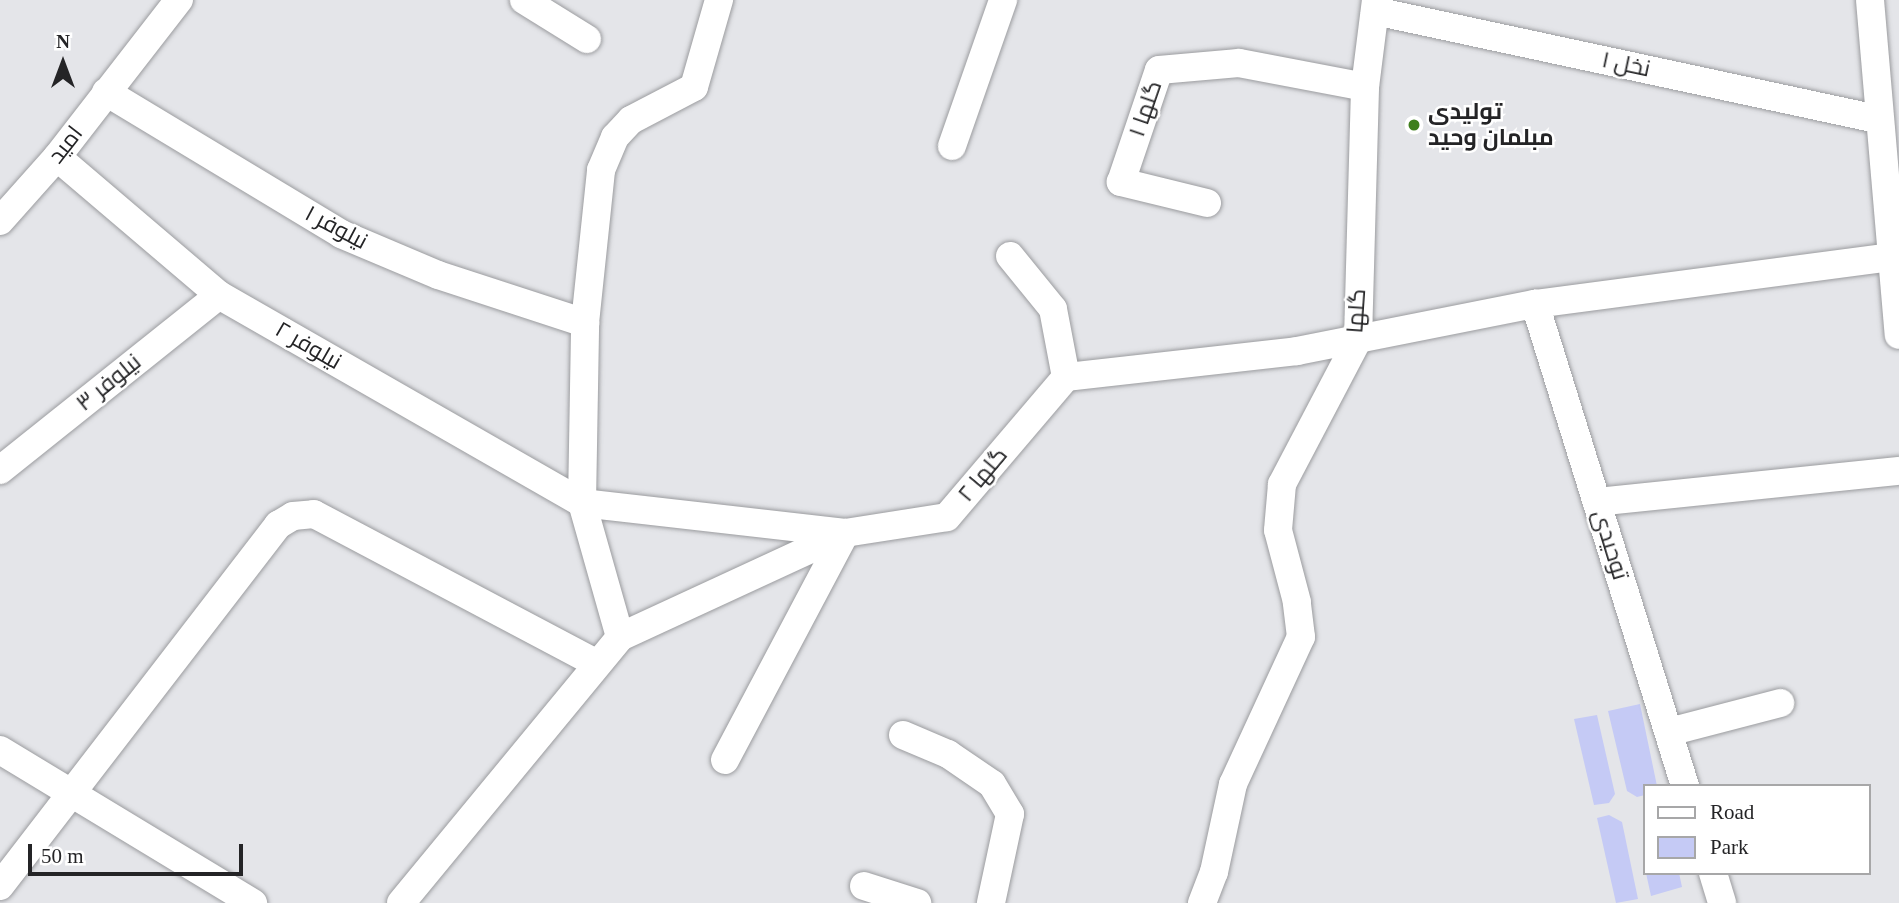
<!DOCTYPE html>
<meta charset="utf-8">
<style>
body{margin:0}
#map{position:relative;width:1899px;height:903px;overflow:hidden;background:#e4e5e9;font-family:"Times New Roman",Cairo,serif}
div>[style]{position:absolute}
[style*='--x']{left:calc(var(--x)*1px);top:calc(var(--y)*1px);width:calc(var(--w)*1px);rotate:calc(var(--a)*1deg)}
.green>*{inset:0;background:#c5caf5}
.roads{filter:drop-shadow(0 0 2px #9b9c9f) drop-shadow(0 0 2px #9b9c9f)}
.minor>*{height:28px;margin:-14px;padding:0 14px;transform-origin:14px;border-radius:14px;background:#fff}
.dots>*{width:19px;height:19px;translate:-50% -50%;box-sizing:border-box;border:4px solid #fff;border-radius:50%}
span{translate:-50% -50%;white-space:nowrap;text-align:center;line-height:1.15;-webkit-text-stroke:5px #fff;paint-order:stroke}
.street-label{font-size:23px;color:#242426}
.poi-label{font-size:23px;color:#242426;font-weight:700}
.left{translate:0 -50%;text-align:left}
.legend{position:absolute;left:1643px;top:784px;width:228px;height:91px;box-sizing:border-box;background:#fff;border:2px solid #a7a7a8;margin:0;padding:9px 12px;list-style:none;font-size:21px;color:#242426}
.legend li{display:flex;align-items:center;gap:14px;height:35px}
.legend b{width:35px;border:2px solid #a7a7a8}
.north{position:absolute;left:28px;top:28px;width:70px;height:70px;-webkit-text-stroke:5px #fff;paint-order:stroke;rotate:0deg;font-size:19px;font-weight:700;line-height:28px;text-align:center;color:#242426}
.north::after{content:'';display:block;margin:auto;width:24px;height:32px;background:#242426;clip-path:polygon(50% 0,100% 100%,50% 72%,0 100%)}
.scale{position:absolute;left:28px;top:844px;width:215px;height:32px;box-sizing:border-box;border:4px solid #242426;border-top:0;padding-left:9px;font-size:21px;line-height:24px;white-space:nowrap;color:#242426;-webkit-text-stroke:5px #fff;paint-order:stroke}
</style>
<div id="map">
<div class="green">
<div style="clip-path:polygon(1640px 704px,1657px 786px,1645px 786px,1645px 795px,1637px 797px,1627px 791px,1608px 711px)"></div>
<div style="clip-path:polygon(1597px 715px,1615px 794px,1609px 803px,1594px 805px,1574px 719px)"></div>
<div style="clip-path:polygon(1609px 815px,1622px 822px,1638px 899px,1616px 903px,1597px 818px)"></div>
<div style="clip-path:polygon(1646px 873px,1679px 873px,1682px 887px,1651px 896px)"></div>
</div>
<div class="roads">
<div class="minor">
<div style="--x:524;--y:0;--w:74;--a:31.8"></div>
<div style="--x:1870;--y:0;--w:336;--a:85.1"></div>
<div style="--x:1375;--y:11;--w:513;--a:12.14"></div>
<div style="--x:106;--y:92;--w:275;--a:31.1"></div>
<div style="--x:341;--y:234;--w:105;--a:22.9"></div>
<div style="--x:438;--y:275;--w:155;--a:18.1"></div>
<div style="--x:952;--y:146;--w:155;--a:-70.7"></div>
<div style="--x:57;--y:157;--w:213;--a:40.4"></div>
<div style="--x:219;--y:295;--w:418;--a:29.8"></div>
<div style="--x:582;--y:503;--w:265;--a:6.5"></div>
<div style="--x:845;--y:533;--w:103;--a:-8.9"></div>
<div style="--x:947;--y:517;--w:184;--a:-49.6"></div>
<div style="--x:1066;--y:377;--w:232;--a:-6.4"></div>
<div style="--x:1297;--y:351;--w:243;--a:-11.2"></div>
<div style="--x:1535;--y:304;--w:358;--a:-7.5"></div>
<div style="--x:1207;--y:203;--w:89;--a:-166.3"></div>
<div style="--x:1121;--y:182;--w:118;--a:-71.3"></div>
<div style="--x:1159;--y:70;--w:80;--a:-5"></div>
<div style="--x:1239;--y:63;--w:128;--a:10.8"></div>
<div style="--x:0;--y:221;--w:86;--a:-48.3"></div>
<div style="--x:57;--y:157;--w:199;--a:-52.2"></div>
<div style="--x:1010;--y:256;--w:68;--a:50.9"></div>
<div style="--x:1053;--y:309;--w:69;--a:79.2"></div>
<div style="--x:1535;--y:304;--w:505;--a:72.71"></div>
<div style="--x:0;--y:470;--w:280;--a:-38.6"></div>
<div style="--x:1597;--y:502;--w:304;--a:-5.9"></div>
<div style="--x:620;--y:637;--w:248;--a:-24.8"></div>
<div style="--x:1669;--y:732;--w:115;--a:-14.6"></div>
<div style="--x:903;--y:735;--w:49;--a:22.9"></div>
<div style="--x:948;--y:754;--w:53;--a:34.3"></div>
<div style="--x:992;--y:784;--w:35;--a:59"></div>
<div style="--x:1010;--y:814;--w:91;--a:102.1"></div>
<div style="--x:0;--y:750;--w:296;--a:31.2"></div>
<div style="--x:725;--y:760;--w:257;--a:-62.1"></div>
<div style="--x:1713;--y:873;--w:31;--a:73"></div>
<div style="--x:0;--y:886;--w:456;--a:-52.4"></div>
<div style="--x:278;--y:525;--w:17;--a:-31"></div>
<div style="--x:293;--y:516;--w:21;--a:-5"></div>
<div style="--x:314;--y:514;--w:320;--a:27.9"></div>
<div style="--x:864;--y:886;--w:56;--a:17.8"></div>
<div style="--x:401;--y:903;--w:345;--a:-50.5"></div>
<div style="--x:620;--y:637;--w:139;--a:-105.8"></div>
<div style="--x:582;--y:503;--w:180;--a:-89"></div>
<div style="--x:585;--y:323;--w:154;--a:-84"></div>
<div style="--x:601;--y:170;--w:36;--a:-67"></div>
<div style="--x:615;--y:137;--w:23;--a:-47"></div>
<div style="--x:631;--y:120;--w:71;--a:-27.6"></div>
<div style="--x:694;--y:87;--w:91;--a:-74"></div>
<div style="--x:1202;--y:903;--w:33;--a:-69"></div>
<div style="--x:1214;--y:872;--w:90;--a:-77.8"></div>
<div style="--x:1233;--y:784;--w:162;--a:-65.2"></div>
<div style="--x:1301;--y:637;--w:35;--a:-97"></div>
<div style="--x:1297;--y:602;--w:74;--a:-104.8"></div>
<div style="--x:1278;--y:530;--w:46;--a:-85"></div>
<div style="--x:1282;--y:484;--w:164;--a:-62.3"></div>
<div style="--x:1358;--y:339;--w:252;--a:-88.4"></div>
<div style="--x:1365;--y:87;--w:88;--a:-82.8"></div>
</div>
</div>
<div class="dots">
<div style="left:1414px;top:125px;background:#3e7e1c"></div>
</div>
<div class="street-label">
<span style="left:1626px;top:65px;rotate:12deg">نخل ۱</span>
<span style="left:1146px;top:109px;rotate:-71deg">گلها ۱</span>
<span style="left:66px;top:145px;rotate:-52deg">امید</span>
<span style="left:336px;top:228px;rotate:28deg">نیلوفر ۱</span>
<span style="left:1357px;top:311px;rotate:-86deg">گلها</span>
<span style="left:308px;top:346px;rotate:30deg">نیلوفر ۲</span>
<span style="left:109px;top:383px;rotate:-39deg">نیلوفر ۳</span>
<span style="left:983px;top:475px;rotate:-50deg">گلها ۲</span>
<span style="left:1610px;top:545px;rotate:73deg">توحیدی</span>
</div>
<div class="poi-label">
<span class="left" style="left:1428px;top:125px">تولیدی<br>مبلمان وحید</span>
</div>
<ul class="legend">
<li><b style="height:9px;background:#fff"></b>Road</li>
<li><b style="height:19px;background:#c5caf5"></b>Park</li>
</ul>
<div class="north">N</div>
<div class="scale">50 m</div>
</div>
